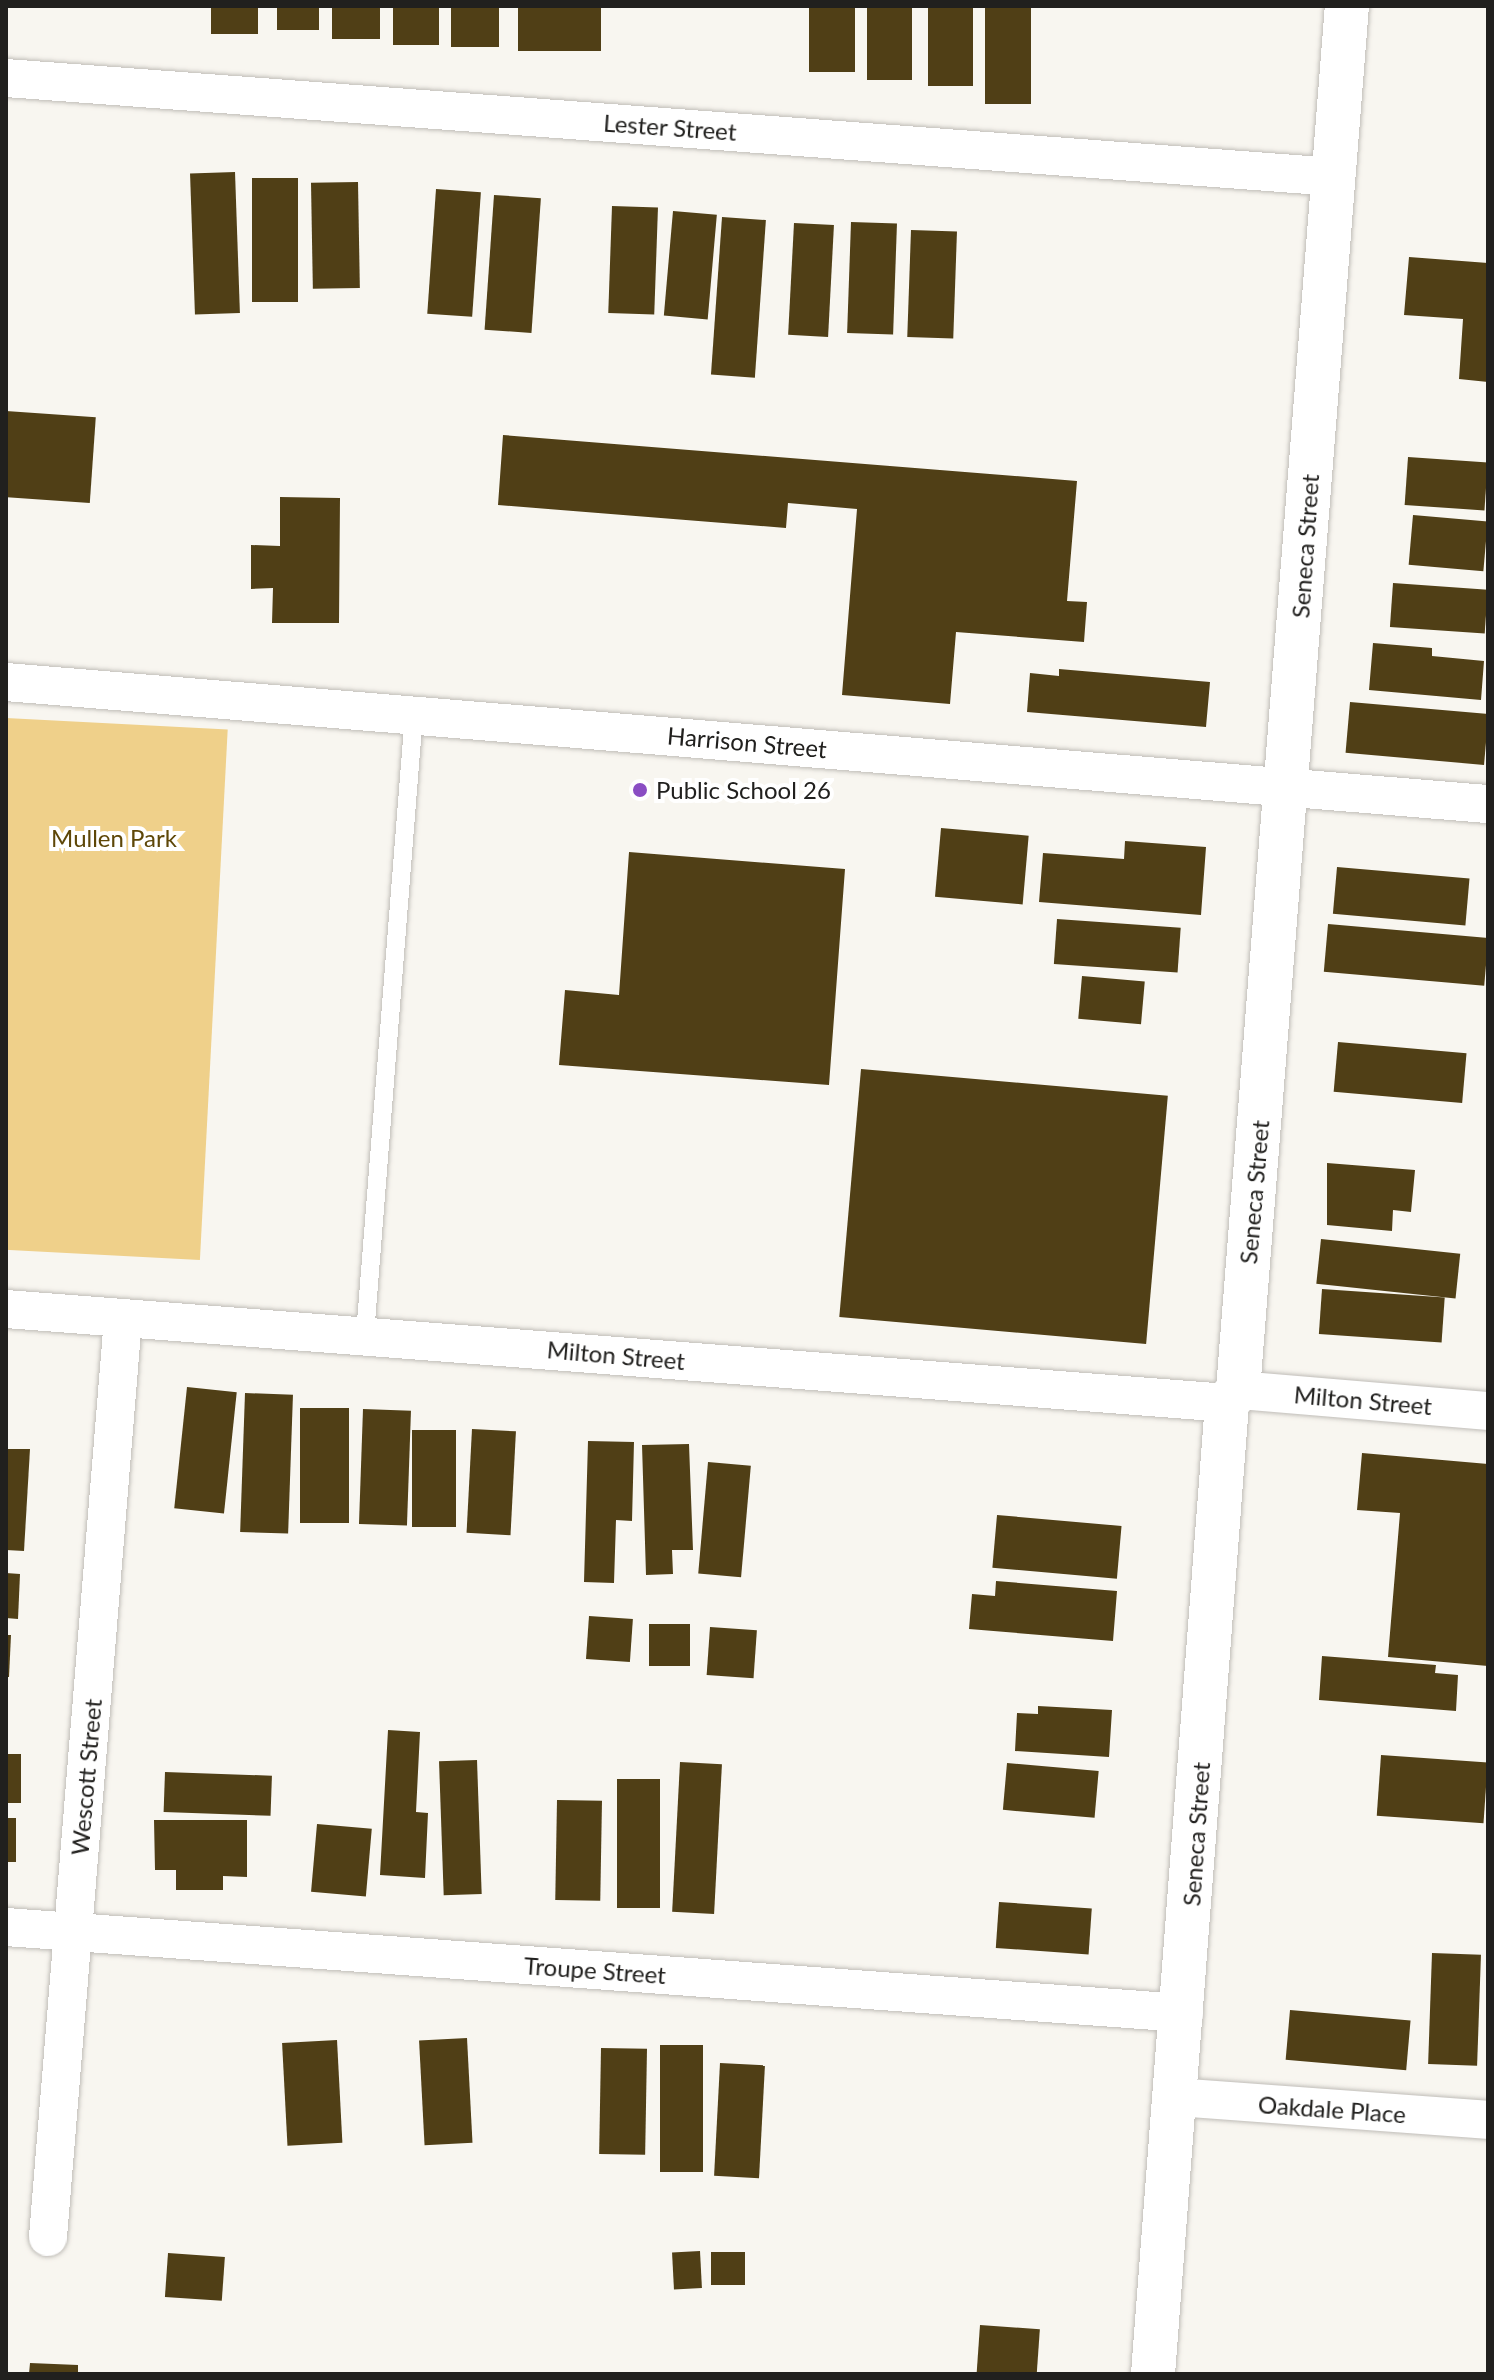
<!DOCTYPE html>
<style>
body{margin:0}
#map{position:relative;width:1494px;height:2380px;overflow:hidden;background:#f8f6f0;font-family:Lato,sans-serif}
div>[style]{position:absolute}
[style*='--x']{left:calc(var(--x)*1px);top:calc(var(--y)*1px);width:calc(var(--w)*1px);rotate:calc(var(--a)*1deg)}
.green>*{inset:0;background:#efd08a;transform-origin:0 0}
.building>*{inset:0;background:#503f16;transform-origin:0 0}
.roads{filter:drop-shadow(0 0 2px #c0bdb8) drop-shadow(0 0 2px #c0bdb8)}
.service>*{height:18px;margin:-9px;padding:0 9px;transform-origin:9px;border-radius:9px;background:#fff}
.minor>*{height:38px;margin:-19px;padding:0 19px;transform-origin:19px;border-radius:19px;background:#fff}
.secondary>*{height:44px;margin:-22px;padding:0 22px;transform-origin:22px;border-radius:22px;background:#fff}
.dots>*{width:22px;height:22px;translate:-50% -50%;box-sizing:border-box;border:4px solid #fff;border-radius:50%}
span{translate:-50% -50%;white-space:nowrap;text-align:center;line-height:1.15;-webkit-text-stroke:8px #fff;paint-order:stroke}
.street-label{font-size:24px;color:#21201e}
.poi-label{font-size:24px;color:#21201e}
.left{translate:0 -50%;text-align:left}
.park-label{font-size:24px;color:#5e4708}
.frame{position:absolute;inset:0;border:8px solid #21201e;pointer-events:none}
</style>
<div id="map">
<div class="green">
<div style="left:6px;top:718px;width:222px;height:531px;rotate:3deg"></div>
</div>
<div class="building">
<div style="left:211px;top:6px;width:47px;height:28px"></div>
<div style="left:277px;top:6px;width:42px;height:24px"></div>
<div style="left:332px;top:6px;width:48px;height:33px"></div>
<div style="left:393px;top:6px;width:46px;height:39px"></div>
<div style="left:451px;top:6px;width:48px;height:41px"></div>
<div style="left:518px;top:6px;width:83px;height:45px"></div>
<div style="left:809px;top:6px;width:46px;height:66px"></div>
<div style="left:867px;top:6px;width:45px;height:74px"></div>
<div style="left:928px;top:6px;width:45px;height:80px"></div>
<div style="left:985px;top:6px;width:46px;height:98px"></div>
<div style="left:235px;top:172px;width:141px;height:45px;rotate:88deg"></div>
<div style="left:252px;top:178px;width:46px;height:124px"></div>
<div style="left:358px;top:182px;width:106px;height:47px;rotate:89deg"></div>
<div style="left:436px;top:189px;width:45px;height:125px;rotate:4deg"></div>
<div style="left:494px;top:195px;width:47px;height:135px;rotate:4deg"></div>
<div style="left:612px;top:206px;width:46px;height:107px;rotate:2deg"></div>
<div style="left:673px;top:211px;width:44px;height:105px;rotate:5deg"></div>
<div style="left:722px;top:217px;width:44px;height:158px;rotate:4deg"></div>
<div style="left:851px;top:222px;width:46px;height:111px;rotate:2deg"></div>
<div style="left:794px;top:223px;width:40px;height:112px;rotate:3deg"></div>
<div style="left:911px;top:230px;width:46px;height:107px;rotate:2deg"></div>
<div style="clip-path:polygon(1409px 257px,1488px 263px,1488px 382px,1459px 379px,1463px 319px,1404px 315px)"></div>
<div style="left:6px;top:411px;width:90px;height:86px;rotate:4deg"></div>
<div style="clip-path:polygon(503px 435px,1077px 481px,1067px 601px,1087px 602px,1084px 642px,956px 632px,950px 704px,842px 695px,857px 509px,788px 503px,786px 528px,498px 505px)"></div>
<div style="left:1408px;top:457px;width:80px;height:48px;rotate:4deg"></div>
<div style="clip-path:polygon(280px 497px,340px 498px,339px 623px,272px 623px,273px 588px,251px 589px,251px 545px,280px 546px)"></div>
<div style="left:1413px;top:515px;width:75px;height:50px;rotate:5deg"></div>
<div style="left:1393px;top:583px;width:95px;height:44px;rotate:4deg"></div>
<div style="clip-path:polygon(1373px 643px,1432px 648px,1432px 656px,1484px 661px,1481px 700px,1369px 690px)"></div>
<div style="clip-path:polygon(1059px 669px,1210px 682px,1206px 727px,1027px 712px,1030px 673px,1059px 676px)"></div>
<div style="left:1350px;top:702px;width:139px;height:51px;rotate:5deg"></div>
<div style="left:941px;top:828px;width:88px;height:69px;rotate:5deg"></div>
<div style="clip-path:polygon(1125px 841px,1206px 847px,1201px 915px,1039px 902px,1043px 853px,1124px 859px)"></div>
<div style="clip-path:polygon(629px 852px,845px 869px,829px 1085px,559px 1065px,565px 990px,619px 995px)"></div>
<div style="left:1337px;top:867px;width:133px;height:47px;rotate:5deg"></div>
<div style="left:1057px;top:919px;width:124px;height:45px;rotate:4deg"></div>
<div style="left:1328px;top:924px;width:161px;height:48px;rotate:5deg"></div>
<div style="left:1082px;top:976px;width:63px;height:43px;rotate:5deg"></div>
<div style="left:1338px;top:1042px;width:129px;height:50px;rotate:5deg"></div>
<div style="left:861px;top:1069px;width:308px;height:249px;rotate:5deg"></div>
<div style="clip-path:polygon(1327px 1163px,1415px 1170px,1411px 1212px,1393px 1210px,1392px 1231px,1327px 1225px)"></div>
<div style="left:1321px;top:1239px;width:140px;height:45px;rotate:6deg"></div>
<div style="left:1322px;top:1289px;width:123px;height:45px;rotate:4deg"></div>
<div style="left:187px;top:1387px;width:50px;height:122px;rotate:6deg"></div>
<div style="left:245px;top:1393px;width:48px;height:139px;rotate:2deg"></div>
<div style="left:300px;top:1408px;width:49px;height:115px"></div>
<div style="left:363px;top:1409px;width:48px;height:115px;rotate:2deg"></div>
<div style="left:472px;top:1429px;width:44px;height:104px;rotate:3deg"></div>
<div style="left:456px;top:1430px;width:97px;height:44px;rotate:90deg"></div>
<div style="clip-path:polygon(588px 1441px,634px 1442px,632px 1521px,616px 1520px,614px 1583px,584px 1582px)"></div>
<div style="clip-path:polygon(689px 1444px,693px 1550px,672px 1550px,673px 1574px,646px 1575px,642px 1445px)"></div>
<div style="clip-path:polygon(6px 1449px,30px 1449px,24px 1551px,6px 1550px)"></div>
<div style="clip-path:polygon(1362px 1453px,1488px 1464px,1488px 1666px,1388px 1657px,1400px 1513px,1357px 1510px)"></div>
<div style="left:708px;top:1462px;width:43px;height:112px;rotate:5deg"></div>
<div style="left:997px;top:1515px;width:125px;height:53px;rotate:5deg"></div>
<div style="clip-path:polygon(6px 1573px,20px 1574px,18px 1619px,6px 1618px)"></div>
<div style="clip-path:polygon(996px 1581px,1117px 1591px,1113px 1641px,969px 1629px,972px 1594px,995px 1596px)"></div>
<div style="left:589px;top:1616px;width:44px;height:43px;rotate:4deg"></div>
<div style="left:649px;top:1624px;width:41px;height:42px"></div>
<div style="left:710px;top:1627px;width:47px;height:48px;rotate:4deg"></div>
<div style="clip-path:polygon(6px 1635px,11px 1635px,9px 1677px,6px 1677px)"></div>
<div style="clip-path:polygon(1322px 1656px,1436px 1665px,1435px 1673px,1458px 1675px,1456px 1711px,1319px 1700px)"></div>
<div style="clip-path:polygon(1038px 1706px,1112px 1710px,1109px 1757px,1015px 1751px,1017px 1713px,1038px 1714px)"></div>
<div style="clip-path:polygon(388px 1730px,420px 1732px,416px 1812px,428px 1813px,425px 1878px,380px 1875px)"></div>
<div style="left:6px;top:1754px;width:15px;height:49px"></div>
<div style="left:1381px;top:1755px;width:107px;height:61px;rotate:4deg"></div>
<div style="left:477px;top:1760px;width:134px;height:38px;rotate:88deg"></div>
<div style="left:680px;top:1762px;width:42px;height:150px;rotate:3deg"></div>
<div style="left:1007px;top:1763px;width:92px;height:47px;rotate:5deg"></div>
<div style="left:165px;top:1772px;width:107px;height:40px;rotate:2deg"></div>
<div style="left:660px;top:1779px;width:129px;height:43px;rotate:90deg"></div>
<div style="left:557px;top:1800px;width:45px;height:100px;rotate:1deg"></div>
<div style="left:6px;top:1818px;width:10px;height:44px"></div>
<div style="clip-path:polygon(154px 1820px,247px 1820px,247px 1877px,223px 1876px,223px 1890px,176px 1890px,176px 1870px,155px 1870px)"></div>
<div style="left:317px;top:1824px;width:55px;height:68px;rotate:5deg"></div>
<div style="left:999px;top:1902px;width:93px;height:46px;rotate:4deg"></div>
<div style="left:1432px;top:1953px;width:49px;height:111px;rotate:2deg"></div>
<div style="left:1290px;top:2010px;width:121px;height:50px;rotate:5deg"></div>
<div style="left:467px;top:2038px;width:105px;height:48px;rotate:87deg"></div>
<div style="left:337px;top:2040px;width:103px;height:55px;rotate:87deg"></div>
<div style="left:660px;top:2045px;width:43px;height:127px"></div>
<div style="left:601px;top:2048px;width:46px;height:106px;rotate:1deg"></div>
<div style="left:720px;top:2063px;width:45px;height:113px;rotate:3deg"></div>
<div style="left:700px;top:2251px;width:37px;height:28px;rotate:87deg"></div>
<div style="left:711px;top:2252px;width:34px;height:33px"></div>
<div style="left:168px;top:2253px;width:57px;height:44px;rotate:4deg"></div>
<div style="left:980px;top:2325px;width:60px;height:49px;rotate:4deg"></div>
<div style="clip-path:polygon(30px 2363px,78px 2365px,78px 2374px,29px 2374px)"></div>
</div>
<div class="roads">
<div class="service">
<div style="--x:365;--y:1335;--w:623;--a:-85.49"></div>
</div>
<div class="minor">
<div style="--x:6;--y:78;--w:1332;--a:4.26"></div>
<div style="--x:6;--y:682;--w:1487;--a:4.71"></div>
<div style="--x:6;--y:1309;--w:1225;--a:4.4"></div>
<div style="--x:1238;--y:1390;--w:251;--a:4.8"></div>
<div style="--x:6;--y:1927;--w:1181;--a:4.18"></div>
<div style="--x:1176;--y:2097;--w:313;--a:4.2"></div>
<div style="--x:48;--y:2237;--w:922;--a:-85.33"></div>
</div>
<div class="secondary">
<div style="--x:1153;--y:2374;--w:974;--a:-85.64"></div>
<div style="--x:1227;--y:1403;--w:17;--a:-50"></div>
<div style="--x:1238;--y:1390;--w:1388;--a:-85.5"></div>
</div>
</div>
<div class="dots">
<div style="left:640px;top:790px;background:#8a4dc3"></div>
</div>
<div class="street-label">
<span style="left:670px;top:127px;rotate:4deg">Lester Street</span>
<span style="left:1305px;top:546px;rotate:-86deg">Seneca Street</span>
<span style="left:747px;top:742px;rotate:5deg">Harrison Street</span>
<span style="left:1254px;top:1192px;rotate:-85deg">Seneca Street</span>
<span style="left:616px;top:1355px;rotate:5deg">Milton Street</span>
<span style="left:1363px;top:1400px;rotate:5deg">Milton Street</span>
<span style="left:86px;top:1777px;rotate:-85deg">Wescott Street</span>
<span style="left:1196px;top:1834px;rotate:-86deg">Seneca Street</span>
<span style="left:595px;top:1970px;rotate:4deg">Troupe Street</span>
<span style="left:1332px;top:2109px;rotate:4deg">Oakdale Place</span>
</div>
<div class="poi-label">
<span class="left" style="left:656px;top:790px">Public School 26</span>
</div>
<div class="park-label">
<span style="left:114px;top:838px">Mullen Park</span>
</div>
<div class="frame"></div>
</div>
